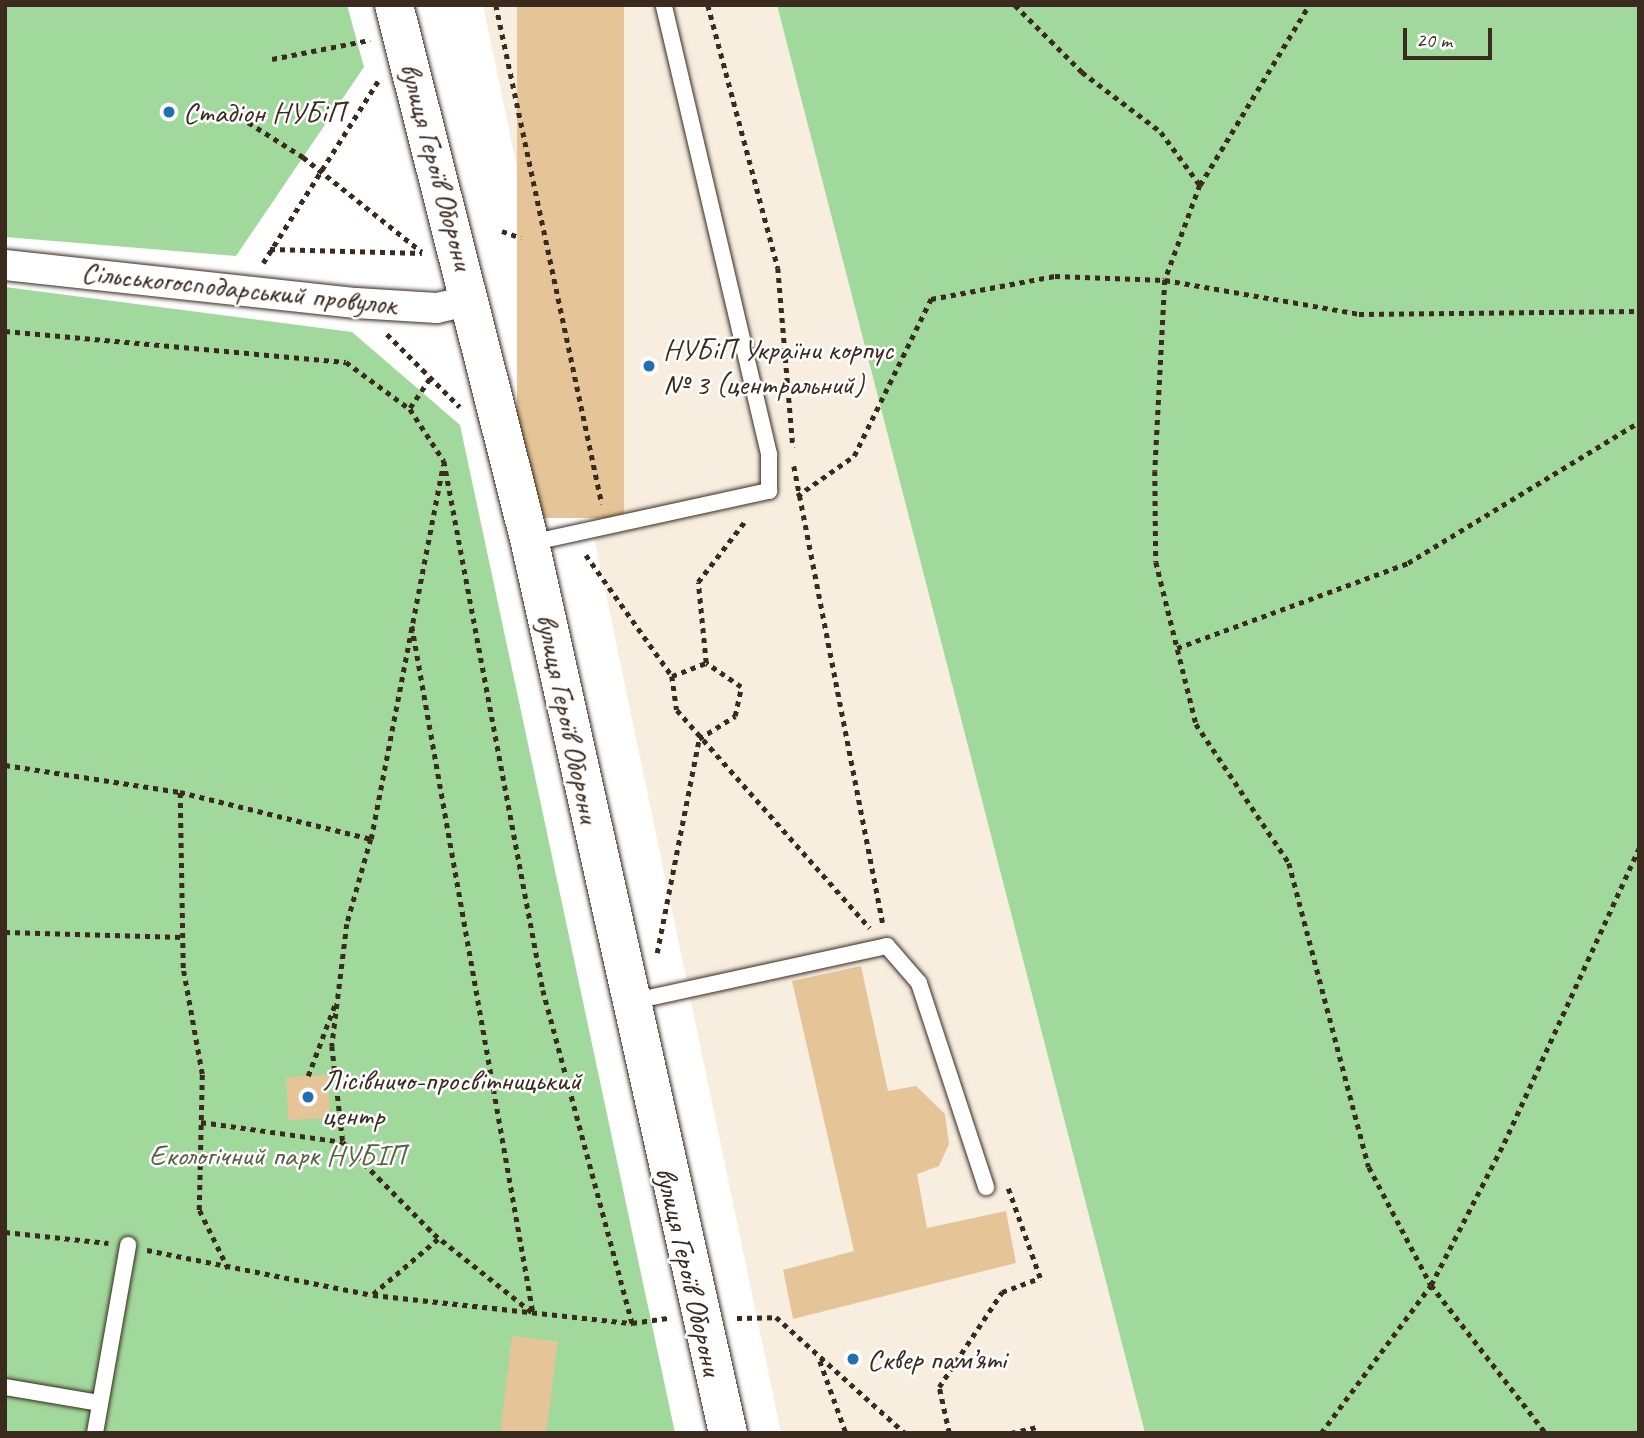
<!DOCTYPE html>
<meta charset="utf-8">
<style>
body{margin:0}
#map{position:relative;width:1644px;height:1438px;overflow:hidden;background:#fff;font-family:Caveat,sans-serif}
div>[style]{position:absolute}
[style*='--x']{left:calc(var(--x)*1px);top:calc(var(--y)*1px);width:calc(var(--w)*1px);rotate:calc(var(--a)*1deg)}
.built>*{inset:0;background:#f7eee0}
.green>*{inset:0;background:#a1d99d}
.building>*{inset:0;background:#e5c597;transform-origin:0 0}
.path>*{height:4.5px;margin-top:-2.25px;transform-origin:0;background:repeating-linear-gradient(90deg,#3b2a1e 0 5px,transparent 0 10px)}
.roads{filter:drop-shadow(0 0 2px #3b2a1e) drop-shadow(0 0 2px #3b2a1e)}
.service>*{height:16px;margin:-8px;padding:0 8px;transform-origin:8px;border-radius:8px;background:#fff}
.minor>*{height:30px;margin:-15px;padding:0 15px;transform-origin:15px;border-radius:15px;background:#fff}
.tertiary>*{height:38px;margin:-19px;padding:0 19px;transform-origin:19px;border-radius:19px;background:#fff}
.dots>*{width:19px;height:19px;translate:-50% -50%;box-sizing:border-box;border:4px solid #fff;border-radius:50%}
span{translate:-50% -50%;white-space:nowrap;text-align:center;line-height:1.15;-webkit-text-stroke:5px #fff;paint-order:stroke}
.poi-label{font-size:30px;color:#3b2a1e}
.left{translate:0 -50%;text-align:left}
.street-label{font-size:30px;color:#3b2a1e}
.park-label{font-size:30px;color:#5a5f44}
.frame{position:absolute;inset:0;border:7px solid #3b2a1e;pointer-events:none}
.scale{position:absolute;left:1403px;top:28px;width:89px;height:32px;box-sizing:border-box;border:4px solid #3b2a1e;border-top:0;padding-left:9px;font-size:21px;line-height:24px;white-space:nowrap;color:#3b2a1e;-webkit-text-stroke:5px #fff;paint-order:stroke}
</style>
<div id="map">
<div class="built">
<div style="clip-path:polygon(483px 5px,777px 5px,1145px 1433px,781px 1433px)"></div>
</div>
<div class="green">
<div style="clip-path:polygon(5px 5px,347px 5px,364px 67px,236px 256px,5px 237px)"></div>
<div style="clip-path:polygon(777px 5px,1639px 5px,1639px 1433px,1145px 1433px)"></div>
<div style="clip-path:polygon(5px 287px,352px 332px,460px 425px,675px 1433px,5px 1433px)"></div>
</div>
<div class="building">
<div style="left:517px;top:5px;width:107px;height:513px"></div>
<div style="clip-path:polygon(861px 966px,888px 1091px,916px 1086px,945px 1114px,949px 1144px,939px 1166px,917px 1174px,927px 1228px,1006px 1211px,1016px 1263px,793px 1319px,783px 1270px,854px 1251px,792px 981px)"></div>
<div style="left:328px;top:1075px;width:43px;height:42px;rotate:87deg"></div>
<div style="left:512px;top:1336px;width:46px;height:98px;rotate:7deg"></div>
</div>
<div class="path">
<div style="--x:496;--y:5;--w:510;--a:78.01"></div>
<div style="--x:708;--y:5;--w:272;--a:75.1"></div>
<div style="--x:778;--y:268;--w:180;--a:85.2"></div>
<div style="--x:1015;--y:5;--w:95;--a:45"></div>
<div style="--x:1082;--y:72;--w:99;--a:37.2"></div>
<div style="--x:1161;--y:132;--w:66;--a:53.7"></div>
<div style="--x:1200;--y:185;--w:101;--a:110.2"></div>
<div style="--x:1165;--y:280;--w:191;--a:93"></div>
<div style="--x:1155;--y:471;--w:91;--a:89.4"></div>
<div style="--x:1156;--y:562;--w:167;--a:76.1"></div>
<div style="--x:1196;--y:724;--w:167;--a:56.2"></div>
<div style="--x:1289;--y:863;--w:314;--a:75.3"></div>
<div style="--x:1369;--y:1167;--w:133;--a:62.3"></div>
<div style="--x:1431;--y:1285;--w:187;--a:52.2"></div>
<div style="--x:272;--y:59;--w:100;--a:-11"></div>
<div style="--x:240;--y:117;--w:75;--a:32.4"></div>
<div style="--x:303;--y:157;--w:152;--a:38.6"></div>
<div style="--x:1200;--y:185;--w:210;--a:-58.8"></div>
<div style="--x:502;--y:231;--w:20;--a:20"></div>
<div style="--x:270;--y:249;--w:152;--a:1.5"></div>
<div style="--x:263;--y:263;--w:215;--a:-57.7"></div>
<div style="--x:5;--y:331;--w:342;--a:5.2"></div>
<div style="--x:346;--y:362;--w:79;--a:36.3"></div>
<div style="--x:387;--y:334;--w:103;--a:45"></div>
<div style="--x:430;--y:379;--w:36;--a:124"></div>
<div style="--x:410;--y:409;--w:62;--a:56.8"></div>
<div style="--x:444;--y:461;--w:538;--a:79.4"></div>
<div style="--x:543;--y:990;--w:345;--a:75"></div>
<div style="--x:794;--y:466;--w:468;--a:79"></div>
<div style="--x:797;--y:496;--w:70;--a:-35.1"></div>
<div style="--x:854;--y:456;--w:175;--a:-63.9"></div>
<div style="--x:931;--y:299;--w:126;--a:-10.5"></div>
<div style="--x:1055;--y:276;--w:110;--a:2.1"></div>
<div style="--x:1165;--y:280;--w:197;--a:9.9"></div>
<div style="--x:1359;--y:314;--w:280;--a:-0.6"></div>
<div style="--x:586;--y:555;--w:148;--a:54.6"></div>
<div style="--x:672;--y:676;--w:34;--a:82"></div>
<div style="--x:677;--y:710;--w:291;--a:48.5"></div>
<div style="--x:412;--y:626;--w:697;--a:80"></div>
<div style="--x:1177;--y:648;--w:246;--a:-20.2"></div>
<div style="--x:1408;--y:563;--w:271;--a:-31.4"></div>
<div style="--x:672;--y:676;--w:36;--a:-21"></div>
<div style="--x:5;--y:765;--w:177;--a:8.8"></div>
<div style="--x:371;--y:839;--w:381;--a:-79.1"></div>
<div style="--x:5;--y:932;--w:178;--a:1.6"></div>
<div style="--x:657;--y:953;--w:218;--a:-78.9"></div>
<div style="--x:699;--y:739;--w:43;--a:-32.6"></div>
<div style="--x:735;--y:716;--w:30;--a:-78"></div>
<div style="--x:741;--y:687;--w:42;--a:-145.6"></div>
<div style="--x:706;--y:663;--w:81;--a:-95.6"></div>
<div style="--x:698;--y:582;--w:78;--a:-52.3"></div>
<div style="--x:308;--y:1076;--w:77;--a:-69.4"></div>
<div style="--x:201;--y:1122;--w:143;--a:8"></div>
<div style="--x:5;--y:1232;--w:104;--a:6.1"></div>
<div style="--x:147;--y:1250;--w:230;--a:11.3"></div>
<div style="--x:373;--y:1295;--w:261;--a:6.2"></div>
<div style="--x:632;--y:1323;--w:36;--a:-8"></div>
<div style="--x:228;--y:1269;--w:66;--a:-116.2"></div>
<div style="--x:199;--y:1210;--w:136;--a:-88.7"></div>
<div style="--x:202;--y:1074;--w:108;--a:-100.2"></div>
<div style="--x:183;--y:968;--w:176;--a:-91"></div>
<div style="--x:180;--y:792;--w:197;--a:13.8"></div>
<div style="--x:371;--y:839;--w:88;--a:105.8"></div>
<div style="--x:347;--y:924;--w:123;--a:97"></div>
<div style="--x:332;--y:1046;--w:97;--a:83.5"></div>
<div style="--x:343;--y:1142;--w:129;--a:45.3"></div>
<div style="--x:434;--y:1234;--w:127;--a:38.6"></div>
<div style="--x:373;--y:1294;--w:87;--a:-40.3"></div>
<div style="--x:737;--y:1318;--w:39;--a:-1"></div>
<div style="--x:776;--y:1317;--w:173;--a:42"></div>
<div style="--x:820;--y:1361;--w:77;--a:70.1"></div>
<div style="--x:949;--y:1433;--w:47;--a:-102.3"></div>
<div style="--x:939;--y:1387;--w:114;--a:-56.4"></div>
<div style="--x:1002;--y:1292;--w:40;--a:-20.2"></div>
<div style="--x:1040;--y:1278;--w:96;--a:-109.6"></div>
<div style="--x:1011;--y:1433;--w:27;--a:-13"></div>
<div style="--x:1321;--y:1433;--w:184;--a:-53.4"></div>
<div style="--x:1431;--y:1285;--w:160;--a:-62.8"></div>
<div style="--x:1504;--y:1143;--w:324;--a:-65.4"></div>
</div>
<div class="roads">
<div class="service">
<div style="--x:530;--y:543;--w:245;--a:-12.3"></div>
<div style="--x:769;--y:491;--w:37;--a:-90"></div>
<div style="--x:769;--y:454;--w:461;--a:-103.2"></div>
<div style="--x:630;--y:1002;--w:263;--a:-12.3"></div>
<div style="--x:887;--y:946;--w:49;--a:49.1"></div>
<div style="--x:919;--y:983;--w:215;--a:71.8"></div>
<div style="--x:5;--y:1387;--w:96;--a:9.6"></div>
<div style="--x:95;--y:1433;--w:191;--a:-80"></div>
</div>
<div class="minor">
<div style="--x:5;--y:265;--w:353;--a:6.2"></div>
<div style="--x:356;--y:303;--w:81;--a:3.5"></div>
<div style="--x:437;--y:308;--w:35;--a:-13"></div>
</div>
<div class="tertiary">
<div style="--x:394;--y:5;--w:555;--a:75.81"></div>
<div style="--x:530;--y:543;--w:912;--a:77.46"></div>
</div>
</div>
<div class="dots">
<div style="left:169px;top:112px;background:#1f6fb2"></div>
<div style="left:649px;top:366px;background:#1f6fb2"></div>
<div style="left:308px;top:1097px;background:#1f6fb2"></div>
<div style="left:853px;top:1359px;background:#1f6fb2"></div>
</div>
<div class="poi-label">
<span class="left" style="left:183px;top:112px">Стадіон НУБіП</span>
<span class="left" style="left:663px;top:366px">НУБіП України корпус<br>№ 3 (центральний)</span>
<span class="left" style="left:322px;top:1097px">Лісівничо-просвітницький<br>центр</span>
<span class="left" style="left:867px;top:1359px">Сквер пам’яті</span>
</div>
<div class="street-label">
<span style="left:437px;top:166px;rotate:75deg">вулиця Героїв Оборони</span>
<span style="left:239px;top:288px;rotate:6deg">Сільськогосподарський провулок</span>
<span style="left:568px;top:718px;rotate:78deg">вулиця Героїв Оборони</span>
<span style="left:689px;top:1271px;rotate:77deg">вулиця Героїв Оборони</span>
</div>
<div class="park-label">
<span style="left:277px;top:1155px">Екологічний парк НУБІП</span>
</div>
<div class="frame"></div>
<div class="scale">20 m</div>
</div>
